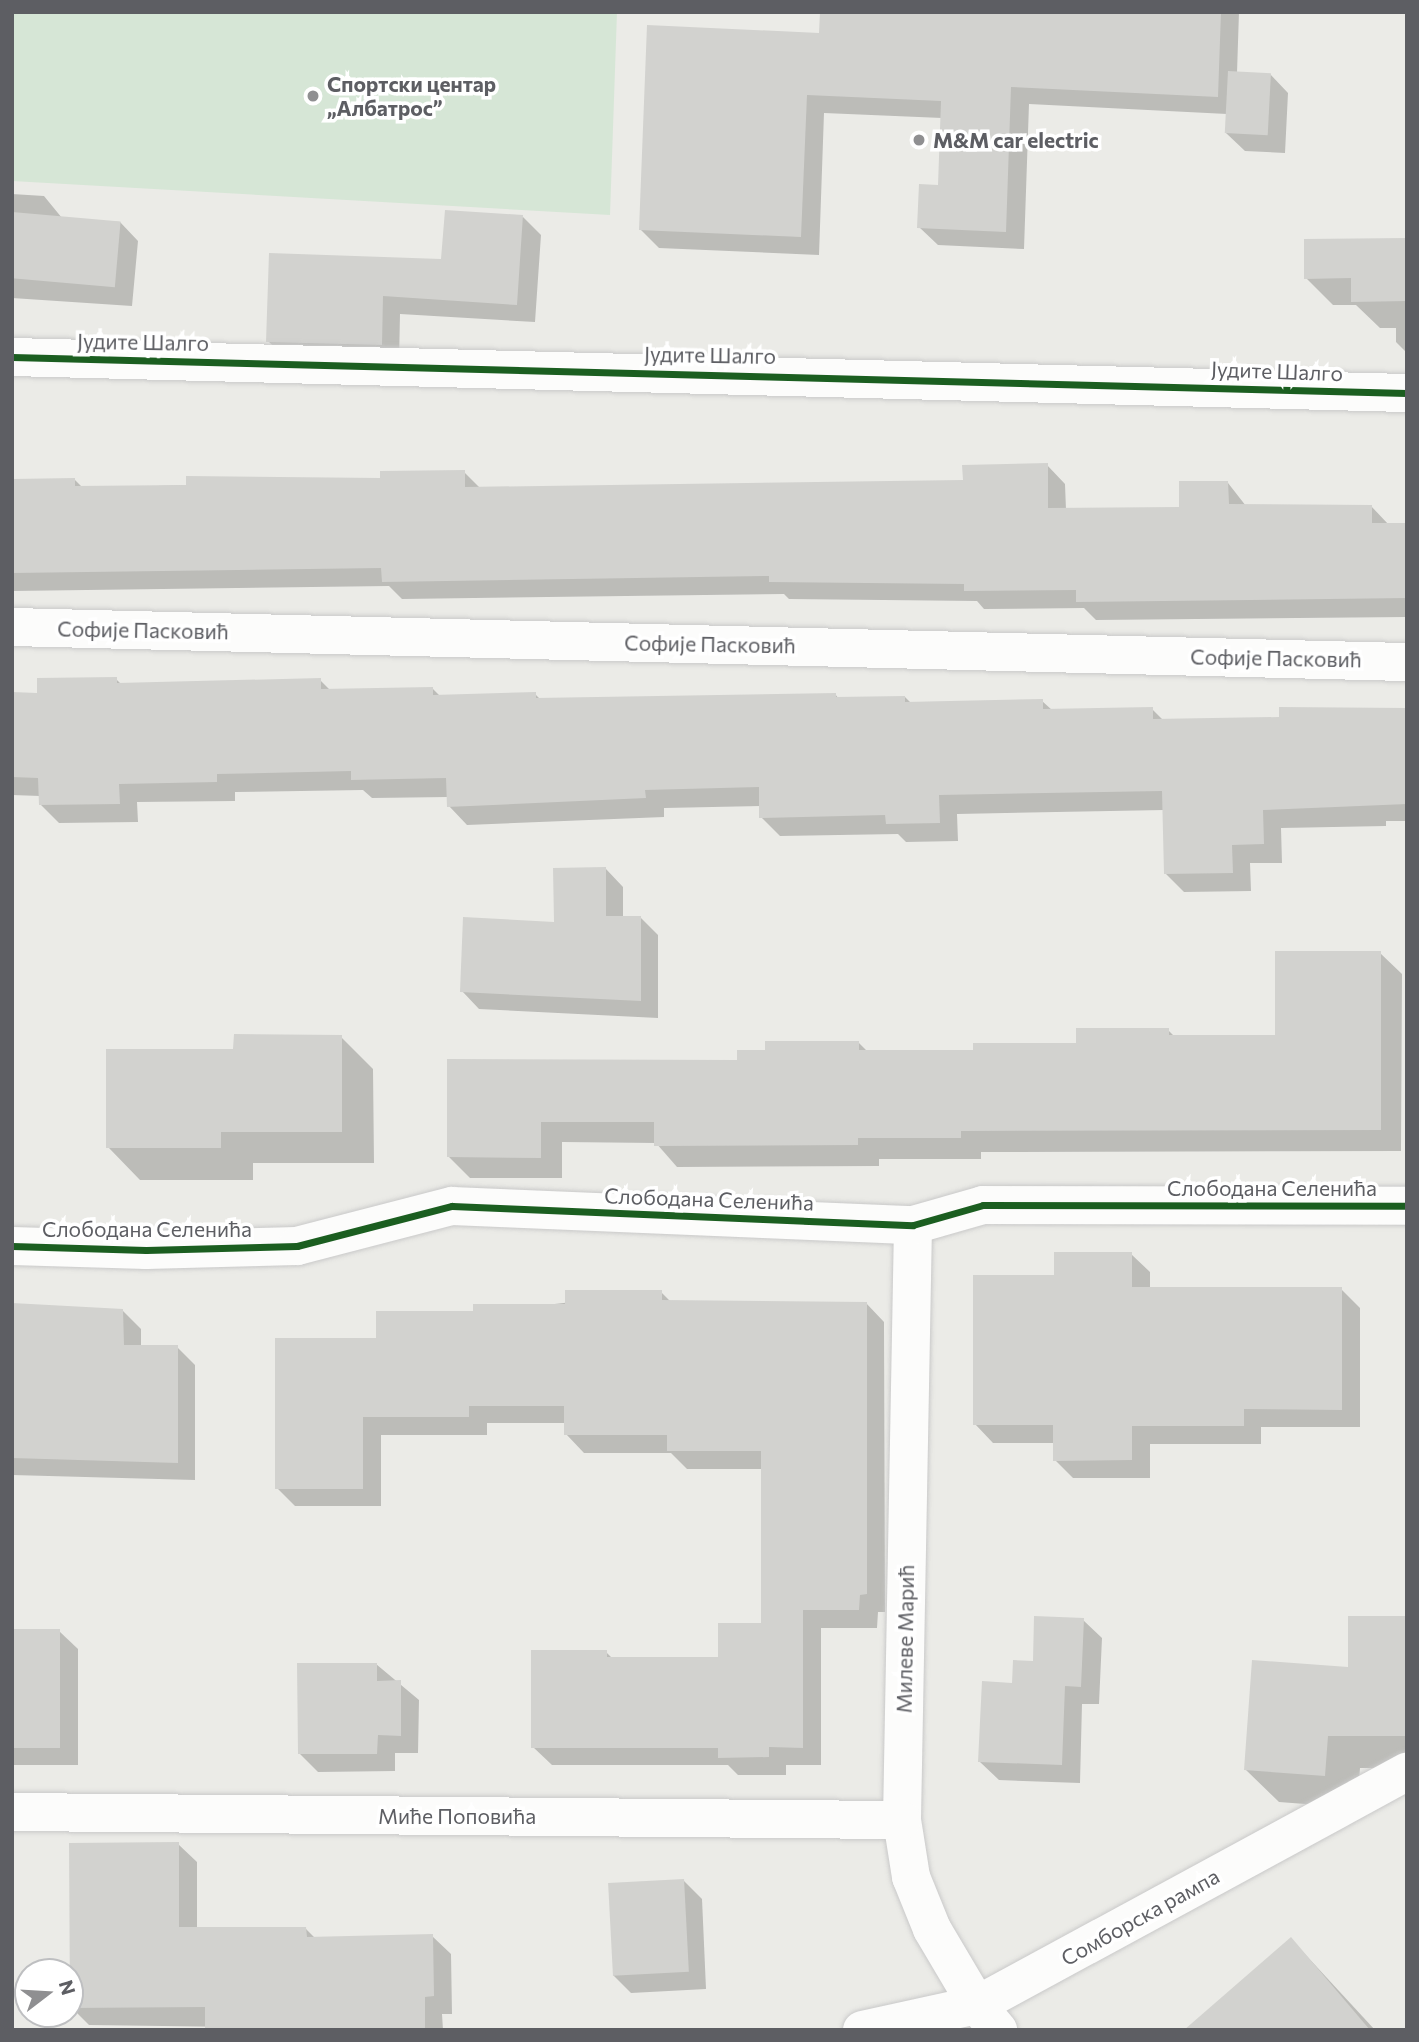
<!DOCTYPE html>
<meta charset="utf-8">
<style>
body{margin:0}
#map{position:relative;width:1419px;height:2042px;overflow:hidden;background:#ebebe7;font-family:Commissioner,sans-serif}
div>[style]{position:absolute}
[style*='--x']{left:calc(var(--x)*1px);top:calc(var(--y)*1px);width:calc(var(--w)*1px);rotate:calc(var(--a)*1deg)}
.green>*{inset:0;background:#d6e6d6}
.shadow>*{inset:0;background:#0003}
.building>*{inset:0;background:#d2d2cf;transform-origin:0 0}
.roads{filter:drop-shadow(0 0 2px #c9c9c9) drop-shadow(0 0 2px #c9c9c9)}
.street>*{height:38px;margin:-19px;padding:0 19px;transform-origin:19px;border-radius:19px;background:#fcfcfb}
.cycleway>*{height:7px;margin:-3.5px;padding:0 3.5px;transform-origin:3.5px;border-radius:3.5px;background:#1b5e20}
.dots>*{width:19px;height:19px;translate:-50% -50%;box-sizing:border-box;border:4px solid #fff;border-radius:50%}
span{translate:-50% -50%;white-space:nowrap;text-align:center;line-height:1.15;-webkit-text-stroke:7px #fff;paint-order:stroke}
.poi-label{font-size:21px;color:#5d5e63;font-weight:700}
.left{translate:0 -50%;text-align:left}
.street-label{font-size:21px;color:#5d5e63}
.frame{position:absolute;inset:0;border:14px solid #5d5e63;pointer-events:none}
.north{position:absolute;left:14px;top:1958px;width:70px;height:70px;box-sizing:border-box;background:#fff;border:2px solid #bebfc1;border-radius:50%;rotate:73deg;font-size:19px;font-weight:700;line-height:28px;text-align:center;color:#5d5e63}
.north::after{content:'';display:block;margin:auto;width:24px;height:32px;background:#8f8f91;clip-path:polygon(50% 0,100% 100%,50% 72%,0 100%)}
</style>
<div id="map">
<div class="green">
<div style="clip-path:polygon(12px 12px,617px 12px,610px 215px,12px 181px)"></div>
</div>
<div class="shadow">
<div style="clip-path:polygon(822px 12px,1239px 12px,1237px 73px,1270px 74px,1288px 93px,1285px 153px,1245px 151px,1226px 133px,1227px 114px,1029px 104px,1024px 249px,938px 245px,919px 227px,940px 187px,942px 118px,824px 113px,819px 255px,659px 248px,641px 230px,821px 35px)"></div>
<div style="clip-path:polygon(12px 194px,44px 196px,62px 218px,120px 222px,138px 241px,132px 306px,12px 298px)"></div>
<div style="clip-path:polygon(523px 217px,541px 235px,535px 322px,400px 314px,399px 362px,287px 359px,268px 341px,443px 260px)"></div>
<div style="clip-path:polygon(1407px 239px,1407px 353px,1396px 342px,1396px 328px,1380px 328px,1356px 305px,1333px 305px,1306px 278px)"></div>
<div style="clip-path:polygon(1047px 465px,1065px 484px,1066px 510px,1181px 508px,1228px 483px,1246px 506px,1371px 506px,1389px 525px,1407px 524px,1407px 617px,1096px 620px,1084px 608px,984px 609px,977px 601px,789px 599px,784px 594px,402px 599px,389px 586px,12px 591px,12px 481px,75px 480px,83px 488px,382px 480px,464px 472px,480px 488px,964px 482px)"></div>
<div style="clip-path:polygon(116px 679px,122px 685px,320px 680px,331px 691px,433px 689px,440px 696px,535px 694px,540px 699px,835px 694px,839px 699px,905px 697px,911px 703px,1042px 701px,1052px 710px,1152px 709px,1164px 721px,1281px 718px,1281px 709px,1407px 709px,1407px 821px,1386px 821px,1386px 826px,1281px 828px,1282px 863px,1250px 863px,1251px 891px,1184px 892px,1165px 873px,1164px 810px,957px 814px,958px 841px,906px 842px,898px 834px,780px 836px,761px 817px,761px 806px,664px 808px,664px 817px,467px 825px,449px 806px,448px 797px,372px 798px,363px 790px,235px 792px,235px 801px,137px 802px,138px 822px,59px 823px,40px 804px,40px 796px,12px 795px,12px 694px,39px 695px)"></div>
<div style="clip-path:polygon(606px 869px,623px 887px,623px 918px,641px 918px,658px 935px,658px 1018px,479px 1009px,462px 991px,555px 923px)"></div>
<div style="clip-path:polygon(1380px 953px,1402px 974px,1401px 1151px,981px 1152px,981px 1159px,879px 1159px,879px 1166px,677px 1167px,656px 1143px,562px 1142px,562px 1178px,470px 1178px,449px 1157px,449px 1061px,738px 1061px,766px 1051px,858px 1042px,867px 1051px,975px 1052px,1078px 1044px,1168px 1030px,1175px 1037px,1277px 1037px)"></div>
<div style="clip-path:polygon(341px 1037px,373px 1069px,374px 1163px,253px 1163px,253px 1180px,140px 1180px,108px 1147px,235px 1051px)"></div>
<div style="clip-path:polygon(1131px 1254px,1150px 1272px,1150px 1288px,1341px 1289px,1360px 1308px,1360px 1427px,1261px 1427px,1261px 1444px,1150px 1444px,1150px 1478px,1073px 1478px,1055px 1460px,1055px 1443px,993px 1443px,975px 1424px,1055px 1277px)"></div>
<div style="clip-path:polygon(661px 1292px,671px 1302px,866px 1303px,884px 1322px,885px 1612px,878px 1612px,877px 1628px,821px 1628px,821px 1765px,786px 1765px,786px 1775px,738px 1775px,728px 1765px,552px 1765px,533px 1747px,606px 1652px,613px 1659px,720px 1659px,762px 1625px,762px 1469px,687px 1469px,671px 1453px,584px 1453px,566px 1434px,566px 1423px,487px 1423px,487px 1435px,381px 1435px,381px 1506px,295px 1506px,277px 1488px,377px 1340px,475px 1313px)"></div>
<div style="clip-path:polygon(12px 1304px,123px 1311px,141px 1329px,141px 1347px,177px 1347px,195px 1365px,195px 1480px,12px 1475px)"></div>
<div style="clip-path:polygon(1407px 1618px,1407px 1768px,1360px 1768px,1357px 1808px,1279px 1802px,1246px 1770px)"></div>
<div style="clip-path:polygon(1083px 1620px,1102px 1638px,1099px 1704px,1082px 1704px,1080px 1783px,999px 1780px,980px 1762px,1014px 1684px)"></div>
<div style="clip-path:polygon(12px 1631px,59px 1631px,78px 1649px,78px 1765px,12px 1765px)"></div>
<div style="clip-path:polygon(376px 1664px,419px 1700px,418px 1753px,395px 1753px,395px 1771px,318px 1772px,299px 1753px)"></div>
<div style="clip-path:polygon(178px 1844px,197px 1862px,197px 1929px,306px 1929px,315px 1938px,432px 1936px,451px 1954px,452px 2014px,442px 2014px,443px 2030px,89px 2025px,71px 2007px)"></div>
<div style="clip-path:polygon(684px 1881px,702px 1899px,706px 1989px,631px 1993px,613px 1975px)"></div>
<div style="clip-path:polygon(1291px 1939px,1375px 2030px,1186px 2030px)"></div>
</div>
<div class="building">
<div style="clip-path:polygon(820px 12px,1221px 12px,1218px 97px,1011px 87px,1006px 232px,917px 228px,919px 184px,938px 185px,941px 101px,807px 95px,801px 237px,639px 230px,647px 25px,819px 33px)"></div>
<div style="left:1228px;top:71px;width:43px;height:62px;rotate:3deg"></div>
<div style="clip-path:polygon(445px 210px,523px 215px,517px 305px,383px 296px,382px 345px,266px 342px,269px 253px,441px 259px)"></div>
<div style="left:12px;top:212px;width:109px;height:66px;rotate:5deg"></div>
<div style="clip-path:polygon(1407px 238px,1407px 301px,1351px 302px,1351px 278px,1304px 279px,1304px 239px)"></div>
<div style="clip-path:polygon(1048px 463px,1048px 508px,1179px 507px,1179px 481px,1228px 481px,1229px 504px,1372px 505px,1372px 523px,1407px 523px,1407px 598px,1076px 602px,1076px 590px,964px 591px,964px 584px,769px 582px,769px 576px,382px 582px,381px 568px,12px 573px,12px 479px,75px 478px,75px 486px,186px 485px,186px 476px,380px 478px,380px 471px,465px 470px,465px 487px,963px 480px,962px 465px)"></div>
<div style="clip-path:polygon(117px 677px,117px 683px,321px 678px,321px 689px,433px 687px,433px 695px,536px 692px,536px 698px,836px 693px,836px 697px,905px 696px,905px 702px,1043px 699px,1043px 709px,1153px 707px,1153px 719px,1279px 717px,1279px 707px,1407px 708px,1407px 804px,1263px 810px,1264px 844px,1232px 845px,1233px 873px,1164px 874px,1162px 791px,939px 795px,940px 823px,886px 824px,885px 815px,759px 818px,759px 787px,645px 790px,646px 798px,447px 807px,446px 778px,351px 780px,351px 771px,217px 774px,217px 782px,119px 784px,120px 804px,39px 805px,38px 778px,12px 777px,12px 692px,37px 693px,37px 678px)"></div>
<div style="clip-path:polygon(606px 867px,606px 916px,641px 916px,641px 1001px,460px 992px,463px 917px,554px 922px,553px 868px)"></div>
<div style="clip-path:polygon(1275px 951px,1381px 951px,1381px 1130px,961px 1131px,961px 1138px,858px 1138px,858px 1145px,654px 1146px,654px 1122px,541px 1122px,541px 1158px,447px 1157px,447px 1059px,737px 1060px,737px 1050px,765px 1050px,765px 1041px,859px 1041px,859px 1050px,973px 1050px,973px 1043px,1076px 1043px,1076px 1028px,1169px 1028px,1169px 1035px,1275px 1035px)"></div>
<div style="clip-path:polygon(234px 1034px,342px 1035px,342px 1132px,221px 1132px,221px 1148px,106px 1148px,106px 1049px,233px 1049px)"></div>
<div style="clip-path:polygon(1054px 1252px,1132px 1252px,1132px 1287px,1342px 1287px,1342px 1410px,1244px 1409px,1244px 1426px,1132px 1426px,1132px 1460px,1053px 1461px,1053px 1425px,973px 1425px,973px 1275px,1054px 1275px)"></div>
<div style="clip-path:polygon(565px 1290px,662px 1290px,662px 1300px,867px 1302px,867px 1594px,860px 1595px,859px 1610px,803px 1610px,803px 1748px,769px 1747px,769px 1757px,718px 1758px,718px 1748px,531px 1748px,531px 1650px,607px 1650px,607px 1657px,718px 1657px,718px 1623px,761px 1623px,761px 1451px,667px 1451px,667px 1435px,564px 1435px,564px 1406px,469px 1406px,469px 1417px,363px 1417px,363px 1489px,275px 1489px,275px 1338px,376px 1338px,376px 1311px,473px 1311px,473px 1304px,565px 1304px)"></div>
<div style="clip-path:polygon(12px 1303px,123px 1309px,124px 1345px,178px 1345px,178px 1463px,12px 1458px)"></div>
<div style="clip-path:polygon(1034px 1616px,1084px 1618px,1081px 1687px,1065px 1686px,1062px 1765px,978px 1762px,982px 1681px,1012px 1683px,1013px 1660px,1033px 1661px)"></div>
<div style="clip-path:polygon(1348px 1616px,1407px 1616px,1407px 1736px,1328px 1736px,1325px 1776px,1244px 1770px,1252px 1660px,1348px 1667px)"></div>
<div style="left:12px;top:1629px;width:48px;height:119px"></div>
<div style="clip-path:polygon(297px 1663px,377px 1663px,377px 1681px,401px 1680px,401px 1736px,378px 1735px,377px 1754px,298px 1754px)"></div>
<div style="clip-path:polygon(179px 1842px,179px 1927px,306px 1927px,307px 1937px,433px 1934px,434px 1996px,425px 1997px,425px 2030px,205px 2030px,205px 2007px,70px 2008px,69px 1843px)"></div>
<div style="left:684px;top:1879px;width:93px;height:76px;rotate:87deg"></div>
<div style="clip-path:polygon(1291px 1937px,1370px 2030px,1184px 2030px)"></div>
</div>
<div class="roads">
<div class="street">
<div style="--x:12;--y:357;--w:1395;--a:1.48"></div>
<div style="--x:12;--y:627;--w:1395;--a:1.44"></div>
<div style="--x:913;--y:1225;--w:595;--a:91.06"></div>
<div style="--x:902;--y:1820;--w:58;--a:81"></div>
<div style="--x:911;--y:1877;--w:56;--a:68"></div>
<div style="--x:932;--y:1929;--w:88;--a:59.4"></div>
<div style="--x:977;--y:2005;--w:33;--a:50"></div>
<div style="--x:12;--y:1246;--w:134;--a:1.7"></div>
<div style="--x:146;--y:1250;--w:151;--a:-1.5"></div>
<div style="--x:297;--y:1246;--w:160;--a:-14.5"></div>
<div style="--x:452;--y:1206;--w:461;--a:2.4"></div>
<div style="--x:913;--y:1225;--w:73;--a:-15.9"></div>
<div style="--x:983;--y:1205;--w:424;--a:0.1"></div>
<div style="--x:12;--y:1812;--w:890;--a:0.52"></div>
<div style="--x:862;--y:2030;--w:118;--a:-12.3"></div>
<div style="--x:977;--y:2005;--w:489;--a:-28.5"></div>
</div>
</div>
<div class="cycleway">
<div style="--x:12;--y:357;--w:1395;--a:1.48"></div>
<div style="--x:12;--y:1246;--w:134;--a:1.7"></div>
<div style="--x:146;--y:1250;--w:151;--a:-1.5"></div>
<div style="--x:297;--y:1246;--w:160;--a:-14.5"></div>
<div style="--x:452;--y:1206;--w:461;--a:2.4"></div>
<div style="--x:913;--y:1225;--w:73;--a:-15.9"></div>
<div style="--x:983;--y:1205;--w:424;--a:0.1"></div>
</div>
<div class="dots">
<div style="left:313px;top:96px;background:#8f8f91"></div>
<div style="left:919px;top:140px;background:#8f8f91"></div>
</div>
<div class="poi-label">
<span class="left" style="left:327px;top:96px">Спортски центар<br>„Албатрос”</span>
<span class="left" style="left:933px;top:140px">M&amp;M car electric</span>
</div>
<div class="street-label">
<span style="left:143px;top:342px;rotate:1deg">Јудите Шалго</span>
<span style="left:710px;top:355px;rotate:1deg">Јудите Шалго</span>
<span style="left:1277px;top:371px;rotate:2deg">Јудите Шалго</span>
<span style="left:143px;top:630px;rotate:1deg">Софије Пасковић</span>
<span style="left:710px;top:644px;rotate:1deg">Софије Пасковић</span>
<span style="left:1276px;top:658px;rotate:1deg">Софије Пасковић</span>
<span style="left:1272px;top:1188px">Слободана Селенића</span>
<span style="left:709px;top:1199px;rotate:2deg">Слободана Селенића</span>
<span style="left:147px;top:1229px">Слободана Селенића</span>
<span style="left:905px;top:1639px;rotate:-89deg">Милеве Марић</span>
<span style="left:457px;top:1816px">Миће Поповића</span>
<span style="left:1140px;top:1917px;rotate:-29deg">Сомборска рампа</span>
</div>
<div class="frame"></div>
<div class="north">N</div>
</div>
